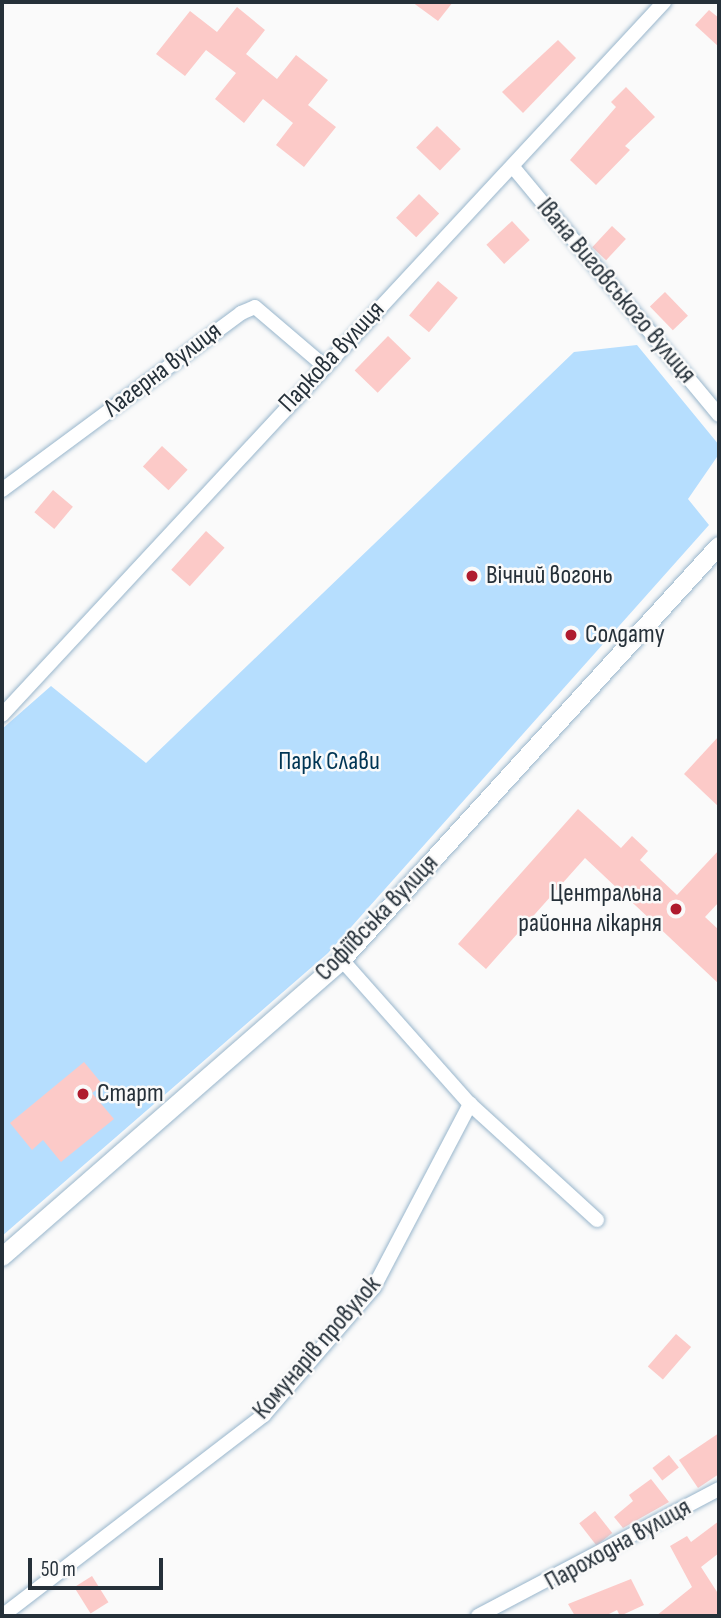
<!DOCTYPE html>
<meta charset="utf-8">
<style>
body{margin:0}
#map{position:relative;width:721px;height:1618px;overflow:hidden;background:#fafafa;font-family:"Sofia Sans Condensed",sans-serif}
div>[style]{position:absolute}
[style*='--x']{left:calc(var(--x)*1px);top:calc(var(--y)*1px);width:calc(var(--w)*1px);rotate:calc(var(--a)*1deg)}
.green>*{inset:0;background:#b6defe}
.building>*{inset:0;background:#fccac8;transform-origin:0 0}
.roads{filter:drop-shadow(0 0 2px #99b6cc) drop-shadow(0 0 2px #99b6cc)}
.minor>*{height:14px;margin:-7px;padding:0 7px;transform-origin:7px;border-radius:7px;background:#fff}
.tertiary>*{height:18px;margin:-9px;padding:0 9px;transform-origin:9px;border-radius:9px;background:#fff}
.dots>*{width:19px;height:19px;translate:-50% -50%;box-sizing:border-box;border:4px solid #fafafa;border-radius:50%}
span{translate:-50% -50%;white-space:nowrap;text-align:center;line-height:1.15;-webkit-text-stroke:5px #fafafa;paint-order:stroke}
.street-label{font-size:26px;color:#253039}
.poi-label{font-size:26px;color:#253039}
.left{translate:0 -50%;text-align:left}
.right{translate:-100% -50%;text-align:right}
.park-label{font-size:26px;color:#003554}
.frame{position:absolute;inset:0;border:4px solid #253039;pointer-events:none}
.scale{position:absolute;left:28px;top:1558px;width:135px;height:32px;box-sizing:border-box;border:4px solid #253039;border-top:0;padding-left:9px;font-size:21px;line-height:24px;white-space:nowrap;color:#253039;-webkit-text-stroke:5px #fafafa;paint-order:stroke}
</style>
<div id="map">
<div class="green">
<div style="clip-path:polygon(637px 345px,719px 445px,719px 454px,688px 499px,709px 525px,328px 953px,2px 1236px,2px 729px,51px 686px,146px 763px,574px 352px)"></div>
</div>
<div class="building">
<div style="clip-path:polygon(412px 2px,453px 2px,438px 21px)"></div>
<div style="clip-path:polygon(237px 7px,265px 30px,246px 54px,277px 79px,296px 55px,328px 80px,308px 105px,336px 127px,304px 167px,276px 145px,293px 123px,263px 99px,244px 123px,215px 99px,236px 73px,206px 50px,185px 76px,156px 54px,190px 11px,217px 32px)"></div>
<div style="clip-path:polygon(709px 10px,719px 18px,719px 47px,695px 25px)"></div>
<div style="clip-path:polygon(558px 40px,576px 58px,523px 113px,502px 92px)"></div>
<div style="clip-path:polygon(626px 87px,655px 117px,625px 146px,630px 150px,596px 185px,570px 160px,616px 107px,611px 102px)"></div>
<div style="left:437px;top:126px;width:33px;height:30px;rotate:44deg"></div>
<div style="left:419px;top:194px;width:28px;height:33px;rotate:44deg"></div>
<div style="left:512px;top:221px;width:26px;height:35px;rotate:47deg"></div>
<div style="left:612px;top:226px;width:19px;height:29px;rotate:43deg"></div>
<div style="left:438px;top:281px;width:26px;height:45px;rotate:40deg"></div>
<div style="left:665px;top:292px;width:33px;height:21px;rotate:46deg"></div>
<div style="left:388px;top:336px;width:32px;height:48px;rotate:44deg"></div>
<div style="left:162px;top:446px;width:35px;height:28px;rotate:43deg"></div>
<div style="left:53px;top:490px;width:26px;height:29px;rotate:40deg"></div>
<div style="left:206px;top:531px;width:25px;height:52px;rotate:42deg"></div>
<div style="clip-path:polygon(719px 736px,719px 807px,684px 774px)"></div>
<div style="clip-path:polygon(578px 809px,621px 848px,632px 836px,648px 851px,640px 860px,677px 895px,719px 850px,719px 902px,705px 917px,719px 930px,719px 984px,585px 858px,486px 969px,458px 944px)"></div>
<div style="clip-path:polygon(84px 1062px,103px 1085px,92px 1093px,114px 1119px,61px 1162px,43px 1140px,32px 1150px,10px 1123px)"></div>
<div style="left:676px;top:1334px;width:20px;height:43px;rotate:41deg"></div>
<div style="clip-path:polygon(719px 1433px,719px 1474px,698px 1488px,679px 1460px)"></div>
<div style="left:669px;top:1455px;width:16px;height:21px;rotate:52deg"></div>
<div style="clip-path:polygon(651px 1479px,669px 1502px,623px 1528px,614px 1517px,633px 1501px,629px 1495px)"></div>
<div style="left:595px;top:1511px;width:28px;height:20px;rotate:52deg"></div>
<div style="clip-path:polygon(719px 1521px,719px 1553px,701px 1567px,719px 1595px,719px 1616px,656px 1616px,692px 1587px,670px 1546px,687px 1536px,691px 1542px)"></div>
<div style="left:92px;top:1576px;width:31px;height:21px;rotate:58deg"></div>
<div style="clip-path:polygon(631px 1579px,644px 1605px,620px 1616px,617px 1610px,605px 1616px,575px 1616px,568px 1604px)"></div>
</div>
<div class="roads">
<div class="minor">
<div style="--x:513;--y:167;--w:322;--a:50.3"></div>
<div style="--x:2;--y:490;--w:297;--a:-36.5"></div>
<div style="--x:241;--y:313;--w:15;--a:-23"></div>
<div style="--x:255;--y:307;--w:89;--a:40.5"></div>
<div style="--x:2;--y:715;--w:973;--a:-47.12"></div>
<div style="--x:342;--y:960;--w:193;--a:48.4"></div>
<div style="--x:470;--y:1104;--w:172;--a:42.4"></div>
<div style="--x:2;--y:1616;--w:330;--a:-37.5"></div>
<div style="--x:264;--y:1415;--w:169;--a:-49.3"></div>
<div style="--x:374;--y:1287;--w:207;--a:-62.3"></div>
<div style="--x:478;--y:1616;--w:272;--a:-27.8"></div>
</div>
<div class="tertiary">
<div style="--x:2;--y:1257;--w:451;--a:-41.1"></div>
<div style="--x:342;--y:960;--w:560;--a:-47.68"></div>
</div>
</div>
<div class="dots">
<div style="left:472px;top:576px;background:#af1b2e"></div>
<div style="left:571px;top:635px;background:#af1b2e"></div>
<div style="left:676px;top:909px;background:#af1b2e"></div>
<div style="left:83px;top:1094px;background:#af1b2e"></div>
</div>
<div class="street-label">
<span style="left:616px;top:291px;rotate:50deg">Івана Виговського вулиця</span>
<span style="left:332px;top:357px;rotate:-47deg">Паркова вулиця</span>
<span style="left:163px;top:370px;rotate:-37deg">Лагерна вулиця</span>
<span style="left:377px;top:918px;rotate:-46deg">Софіївська вулиця</span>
<span style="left:317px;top:1348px;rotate:-49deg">Комунарів провулок</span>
<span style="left:618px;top:1545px;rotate:-29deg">Пароходна вулиця</span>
</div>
<div class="poi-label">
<span class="left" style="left:486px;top:576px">Вічний вогонь</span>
<span class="left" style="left:585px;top:635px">Солдату</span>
<span class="right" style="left:662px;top:909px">Центральна<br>районна лікарня</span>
<span class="left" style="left:97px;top:1094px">Старт</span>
</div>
<div class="park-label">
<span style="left:329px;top:762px">Парк Слави</span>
</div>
<div class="frame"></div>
<div class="scale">50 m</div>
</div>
